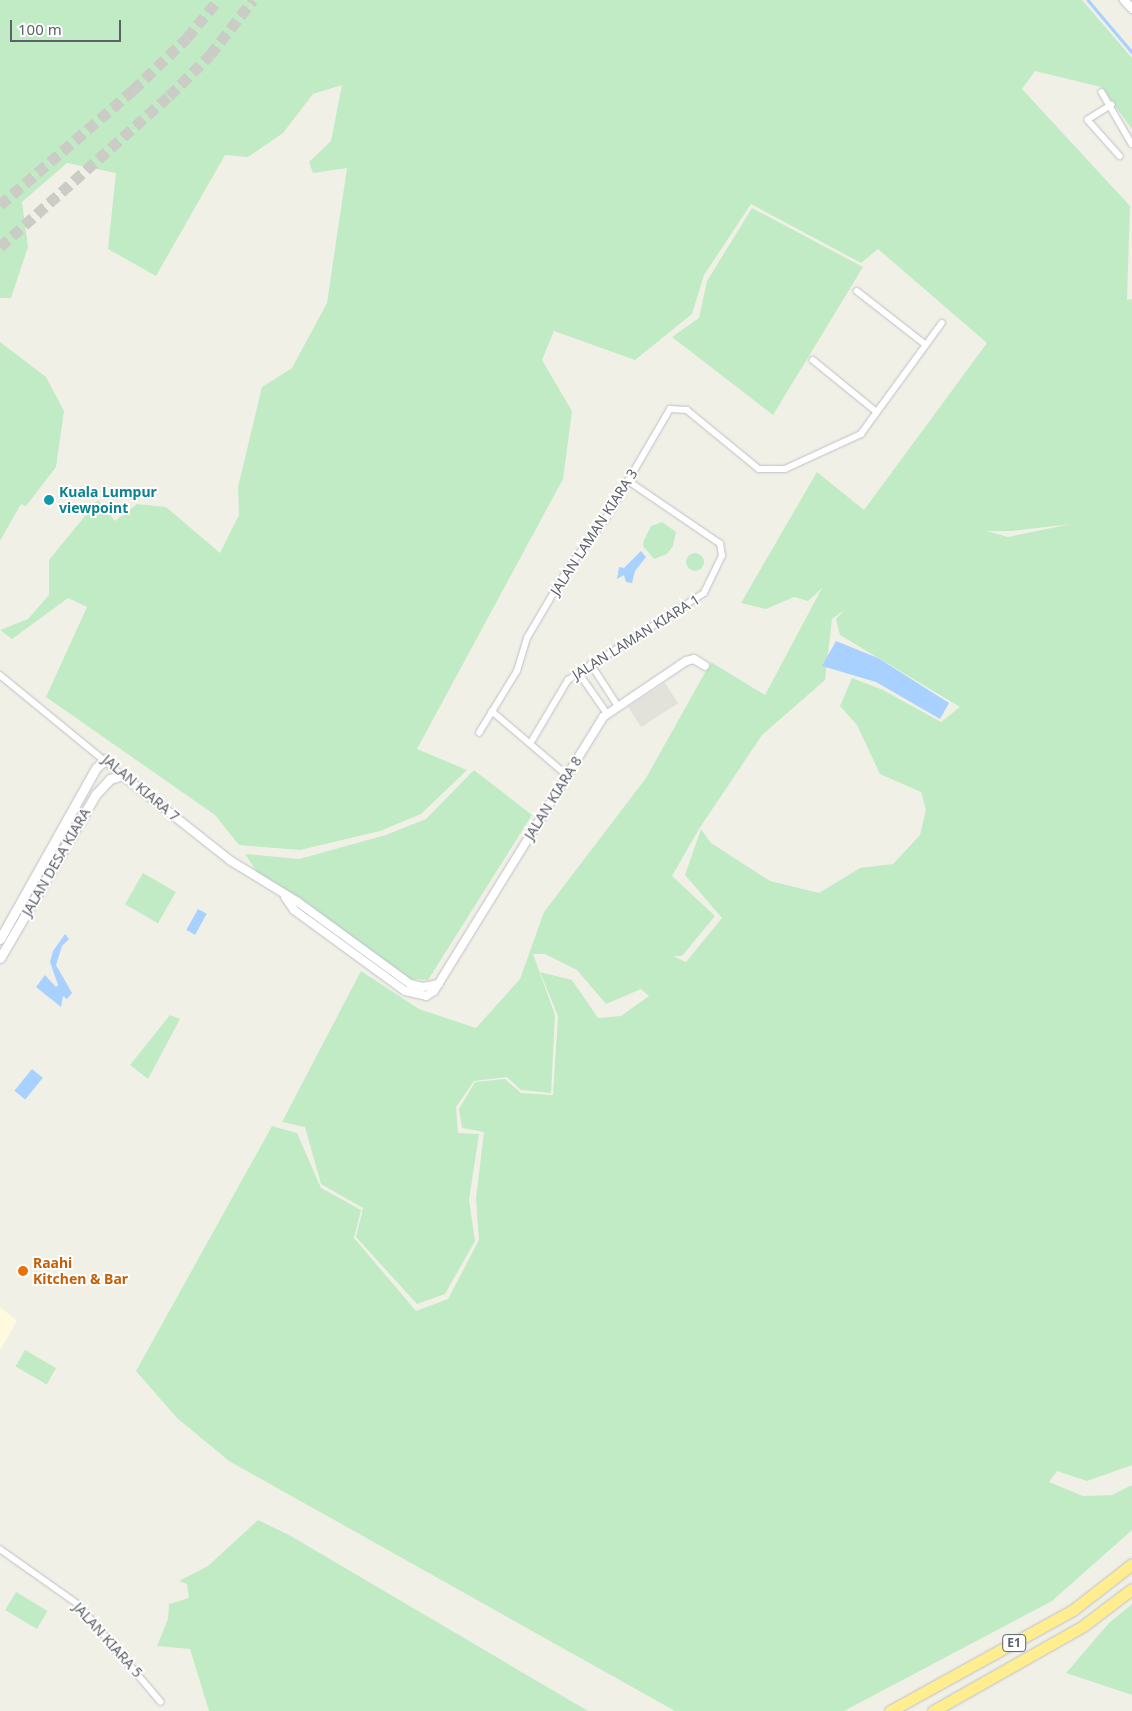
<!DOCTYPE html>
<style>
body{margin:0}
#map{position:relative;width:1132px;height:1711px;overflow:hidden;background:#f1f0e6;font-family:"Noto Sans",sans-serif}
div>[style]{position:absolute}
[style*='--x']{left:calc(var(--x)*1px);top:calc(var(--y)*1px);width:calc(var(--w)*1px);rotate:calc(var(--a)*1deg)}
.commercial>*{inset:0;background:#fffadd}
.industrial>*{inset:0;background:#e2e1da;transform-origin:0 0}
.green>*{inset:0;background:#c1ebc5;transform-origin:0 0}
.round{border-radius:50%}
.water>*{inset:0;background:#a8d1ff;transform-origin:0 0}
.stream>*{height:2.5px;margin:-1.25px;padding:0 1.25px;transform-origin:1.25px;border-radius:1.25px;background:#a8d1ff}
.motorway-tunnel>*{height:11px;margin-top:-5.5px;transform-origin:0;background:repeating-linear-gradient(90deg,#ccccc6 0 11px,transparent 0 16.5px)}
.roads{filter:drop-shadow(0 0 1px #bebfc6) drop-shadow(0 0 1px #bebfc6)}
.minor>*{height:5.5px;margin:-2.75px;padding:0 2.75px;transform-origin:2.75px;border-radius:2.75px;background:#fff}
.tertiary>*{height:8px;margin:-4px;padding:0 4px;transform-origin:4px;border-radius:4px;background:#fff}
.secondary>*{height:9px;margin:-4.5px;padding:0 4.5px;transform-origin:4.5px;border-radius:4.5px;background:#fff}
.motorway>*{height:11px;margin:-5.5px;padding:0 5.5px;transform-origin:5.5px;border-radius:5.5px;background:#ffee8f}
.dots>*{width:14px;height:14px;translate:-50% -50%;box-sizing:border-box;border:2px solid #fff;border-radius:50%}
span{translate:-50% -50%;white-space:nowrap;text-align:center;line-height:1.15;-webkit-text-stroke:4px #fff;paint-order:stroke}
.shield-label span{padding:1px 4px;background:#fff;border:1px solid;border-radius:4px;-webkit-text-stroke-width:0}
.shield-label{font-size:12px;color:#5d6168;font-weight:700}
.culture-label{font-size:14px;color:#0d838f;font-weight:700}
.left{translate:0 -50%;text-align:left}
.street-label{font-size:14px;color:#5d6168}
.food-label{font-size:14px;color:#c56008;font-weight:700}
.scale{position:absolute;left:10px;top:20px;width:111px;height:22px;box-sizing:border-box;border:2px solid #5d6168;border-top:0;padding-left:6px;font-size:15px;line-height:18px;white-space:nowrap;color:#5d6168;-webkit-text-stroke:4px #fff;paint-order:stroke}
</style>
<div id="map">
<div class="commercial">
<div style="clip-path:polygon(0 1307px,17px 1321px,0 1350px)"></div>
</div>
<div class="industrial">
<div style="left:665px;top:683px;width:24px;height:44px;rotate:57deg"></div>
</div>
<div class="green">
<div style="clip-path:polygon(evenodd,0 0,1082px 0,1132px 58px,1132px 129px,1101px 87px,1035px 71px,1022px 89px,1130px 206px,1127px 300px,1132px 299px,1132px 1465px,1087px 1481px,1057px 1471px,1049px 1482px,1083px 1496px,1112px 1495px,1132px 1485px,1132px 1530px,1052px 1601px,844px 1711px,675px 1711px,229px 1461px,177px 1418px,136px 1371px,272px 1126px,297px 1133px,321px 1188px,361px 1210px,354px 1238px,416px 1311px,448px 1299px,479px 1240px,476px 1198px,484px 1132px,462px 1128px,459px 1109px,475px 1082px,505px 1079px,521px 1093px,553px 1095px,558px 1016px,540px 972px,572px 980px,598px 1018px,621px 1016px,649px 996px,641px 989px,606px 1004px,577px 970px,545px 954px,533px 954px,555px 1015px,551px 1093px,521px 1090px,507px 1077px,474px 1081px,456px 1107px,458px 1133px,479px 1134px,469px 1200px,475px 1241px,445px 1294px,417px 1304px,356px 1237px,363px 1208px,321px 1184px,305px 1127px,282px 1122px,361px 971px,419px 1009px,476px 1028px,520px 979px,544px 912px,646px 778px,711px 662px,765px 695px,822px 588px,808px 601px,794px 597px,766px 609px,741px 603px,817px 472px,864px 510px,987px 343px,878px 249px,861px 263px,751px 204px,704px 275px,692px 314px,635px 360px,554px 331px,542px 360px,572px 411px,563px 479px,417px 749px,467px 770px,421px 814px,380px 831px,300px 850px,239px 845px,215px 815px,46px 697px,87px 607px,68px 598px,12px 639px,0 630px,28px 619px,49px 595px,49px 560px,98px 500px,115px 521px,137px 504px,166px 507px,220px 553px,239px 515px,238px 487px,262px 387px,292px 368px,327px 303px,347px 168px,313px 173px,309px 162px,331px 141px,342px 85px,313px 94px,283px 133px,248px 157px,225px 155px,156px 276px,108px 249px,116px 173px,67px 163px,22px 202px,28px 247px,11px 298px,0 298px,0 0,1071px 524px,1008px 537px,986px 531px,1011px 531px,1071px 524px,0 0,844px 610px,836px 619px,840px 635px,960px 707px,941px 722px,883px 690px,852px 678px,840px 706px,857px 725px,880px 774px,921px 792px,926px 810px,920px 835px,893px 864px,860px 868px,819px 893px,770px 881px,711px 843px,701px 829px,685px 875px,722px 918px,686px 962px,673px 956px,682px 956px,715px 916px,672px 876px,699px 829px,762px 735px,825px 680px,832px 619px,844px 610px)"></div>
<div style="clip-path:polygon(752px 208px,863px 267px,773px 415px,672px 337px,699px 318px,707px 281px)"></div>
<div style="clip-path:polygon(0 342px,46px 377px,64px 411px,56px 467px,26px 506px,21px 504px,0 541px)"></div>
<div style="clip-path:polygon(662px 522px,676px 532px,673px 546px,667px 554px,654px 559px,643px 546px,644px 540px,651px 526px)"></div>
<div class="round" style="left:686px;top:553px;width:18px;height:18px"></div>
<div style="clip-path:polygon(474px 770px,532px 815px,428px 980px,406px 979px,257px 872px,245px 854px,299px 859px,386px 835px,426px 819px)"></div>
<div style="left:143px;top:873px;width:38px;height:36px;rotate:30deg"></div>
<div style="clip-path:polygon(170px 1015px,180px 1019px,148px 1079px,130px 1065px)"></div>
<div style="left:25px;top:1350px;width:36px;height:19px;rotate:30deg"></div>
<div style="clip-path:polygon(258px 1520px,289px 1535px,588px 1711px,209px 1711px,190px 1649px,157px 1646px,168px 1619px,169px 1604px,189px 1598px,187px 1584px,179px 1581px,208px 1566px)"></div>
<div style="left:16px;top:1592px;width:37px;height:21px;rotate:31deg"></div>
<div style="clip-path:polygon(1132px 1604px,1132px 1695px,1066px 1673px,1109px 1623px)"></div>
</div>
<div class="water">
<div style="clip-path:polygon(641px 551px,646px 557px,635px 571px,632px 583px,626px 582px,624px 575px,617px 579px,619px 567px,624px 568px)"></div>
<div style="clip-path:polygon(836px 641px,878px 658px,949px 703px,940px 719px,876px 682px,822px 666px)"></div>
<div style="left:198px;top:909px;width:10px;height:24px;rotate:29deg"></div>
<div style="clip-path:polygon(65px 934px,69px 939px,62px 946px,56px 965px,72px 993px,67px 999px,63px 996px,61px 1007px,36px 987px,45px 975px,56px 987px,58px 985px,50px 962px,53px 951px)"></div>
<div style="left:32px;top:1069px;width:14px;height:28px;rotate:39deg"></div>
</div>
<div class="stream">
<div style="--x:1088;--y:0;--w:68;--a:49.8"></div>
</div>
<div class="motorway-tunnel">
<div style="--x:0;--y:205;--w:176;--a:-40.8"></div>
<div style="--x:133;--y:90;--w:75;--a:-43.9"></div>
<div style="--x:187;--y:38;--w:49;--a:-50.8"></div>
<div style="--x:0;--y:247;--w:227;--a:-41.8"></div>
<div style="--x:169;--y:96;--w:58;--a:-45"></div>
<div style="--x:210;--y:55;--w:70;--a:-52"></div>
</div>
<div class="roads">
<div class="minor">
<div style="--x:1102;--y:92;--w:60;--a:60"></div>
<div style="--x:1112;--y:105;--w:28;--a:148"></div>
<div style="--x:1088;--y:120;--w:48;--a:48.4"></div>
<div style="--x:857;--y:291;--w:86;--a:37.9"></div>
<div style="--x:813;--y:360;--w:82;--a:39.1"></div>
<div style="--x:591;--y:664;--w:48;--a:57"></div>
<div style="--x:579;--y:673;--w:49;--a:55"></div>
<div style="--x:0;--y:675;--w:158;--a:39.3"></div>
<div style="--x:492;--y:711;--w:100;--a:40.5"></div>
<div style="--x:479;--y:733;--w:73;--a:-58.5"></div>
<div style="--x:517;--y:671;--w:34;--a:-73"></div>
<div style="--x:527;--y:638;--w:82;--a:-59.4"></div>
<div style="--x:569;--y:567;--w:63;--a:-52.8"></div>
<div style="--x:607;--y:517;--w:125;--a:-59.7"></div>
<div style="--x:670;--y:409;--w:17;--a:3"></div>
<div style="--x:687;--y:410;--w:93;--a:39.3"></div>
<div style="--x:759;--y:469;--w:26;--a:0"></div>
<div style="--x:785;--y:469;--w:84;--a:-24.7"></div>
<div style="--x:861;--y:434;--w:137;--a:-53.9"></div>
<div style="--x:530;--y:744;--w:74;--a:-59.3"></div>
<div style="--x:568;--y:680;--w:161;--a:-32.6"></div>
<div style="--x:704;--y:593;--w:41;--a:-64.1"></div>
<div style="--x:722;--y:556;--w:12;--a:-99"></div>
<div style="--x:720;--y:544;--w:110;--a:-145.7"></div>
<div style="--x:0;--y:1549;--w:95;--a:35.2"></div>
<div style="--x:78;--y:1604;--w:128;--a:49.7"></div>
</div>
<div class="tertiary">
<div style="--x:1124;--y:0;--w:12;--a:48"></div>
<div style="--x:122;--y:775;--w:139;--a:38.3"></div>
<div style="--x:231;--y:861;--w:79;--a:31.5"></div>
<div style="--x:298;--y:902;--w:139;--a:36.2"></div>
<div style="--x:410;--y:984;--w:13;--a:13"></div>
<div style="--x:423;--y:987;--w:16;--a:-11"></div>
<div style="--x:285;--y:897;--w:16;--a:55"></div>
<div style="--x:294;--y:910;--w:137;--a:36.1"></div>
<div style="--x:405;--y:991;--w:22;--a:13"></div>
<div style="--x:426;--y:996;--w:9;--a:-32"></div>
<div style="--x:434;--y:991;--w:322;--a:-58.3"></div>
<div style="--x:603;--y:717;--w:100;--a:-34"></div>
<div style="--x:686;--y:661;--w:8;--a:-14"></div>
<div style="--x:694;--y:659;--w:13;--a:32"></div>
</div>
<div class="secondary">
<div style="--x:0;--y:939;--w:196;--a:-60.7"></div>
<div style="--x:96;--y:768;--w:13;--a:-42"></div>
<div style="--x:0;--y:958;--w:190;--a:-59.7"></div>
<div style="--x:96;--y:794;--w:21;--a:-47"></div>
<div style="--x:110;--y:779;--w:13;--a:-18"></div>
</div>
<div class="motorway">
<div style="--x:890;--y:1711;--w:209;--a:-28.9"></div>
<div style="--x:1073;--y:1610;--w:75;--a:-37.9"></div>
<div style="--x:933;--y:1711;--w:172;--a:-29.5"></div>
<div style="--x:1083;--y:1626;--w:61;--a:-37.1"></div>
</div>
</div>
<div class="dots">
<div style="left:49px;top:500px;background:#0f9aa8"></div>
<div style="left:23px;top:1271px;background:#e8710a"></div>
</div>
<div class="shield-label">
<span style="left:1014px;top:1643px">E1</span>
</div>
<div class="culture-label">
<span class="left" style="left:59px;top:500px">Kuala Lumpur<br>viewpoint</span>
</div>
<div class="street-label">
<span style="left:594px;top:532px;rotate:-57deg">JALAN LAMAN KIARA 3</span>
<span style="left:636px;top:637px;rotate:-32deg">JALAN LAMAN KIARA 1</span>
<span style="left:141px;top:788px;rotate:40deg">JALAN KIARA 7</span>
<span style="left:553px;top:798px;rotate:-58deg">JALAN KIARA 8</span>
<span style="left:56px;top:862px;rotate:-60deg">JALAN DESA KIARA</span>
<span style="left:108px;top:1640px;rotate:48deg">JALAN KIARA 5</span>
</div>
<div class="food-label">
<span class="left" style="left:33px;top:1271px">Raahi<br>Kitchen &amp; Bar</span>
</div>
<div class="scale">100 m</div>
</div>
